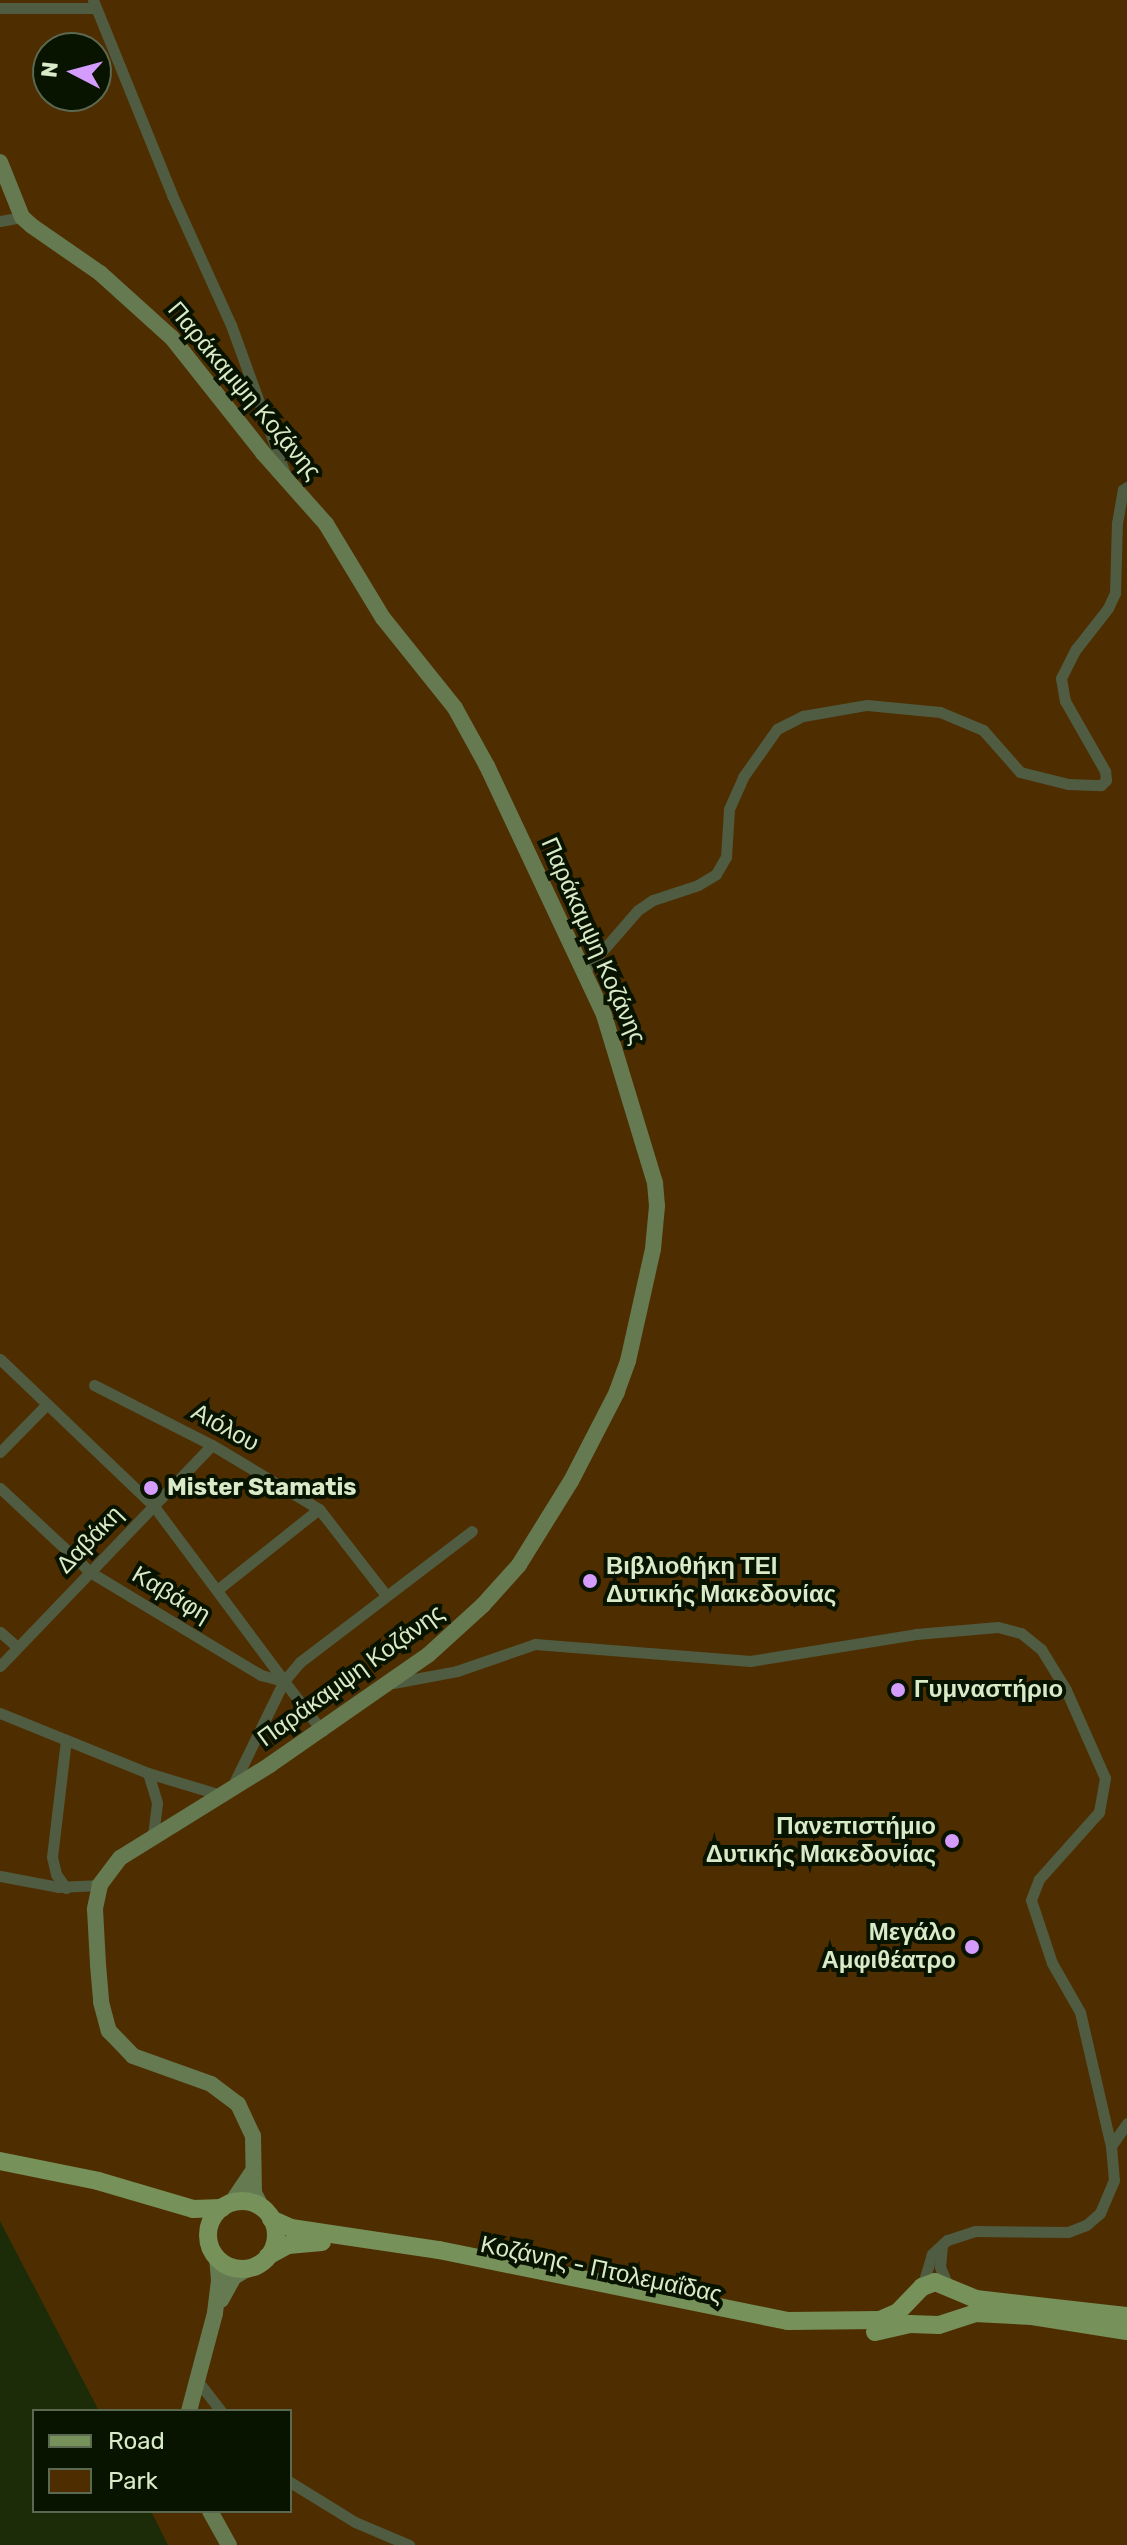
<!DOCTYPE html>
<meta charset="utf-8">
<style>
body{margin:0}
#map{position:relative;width:1127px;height:2545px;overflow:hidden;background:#1c2c09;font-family:Rubik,sans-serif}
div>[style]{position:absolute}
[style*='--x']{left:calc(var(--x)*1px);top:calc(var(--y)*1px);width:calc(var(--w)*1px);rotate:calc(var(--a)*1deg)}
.green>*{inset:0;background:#4e2e00}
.minor>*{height:11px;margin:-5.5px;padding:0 5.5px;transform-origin:5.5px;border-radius:5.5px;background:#4f5c42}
.secondary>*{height:16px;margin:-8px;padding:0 8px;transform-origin:8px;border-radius:8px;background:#657a50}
.primary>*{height:18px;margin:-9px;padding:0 9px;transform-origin:9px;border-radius:9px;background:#76915a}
.primary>.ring{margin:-9px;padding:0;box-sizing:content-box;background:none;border:18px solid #76915a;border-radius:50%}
.dots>*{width:22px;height:22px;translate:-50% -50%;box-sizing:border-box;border:4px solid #081300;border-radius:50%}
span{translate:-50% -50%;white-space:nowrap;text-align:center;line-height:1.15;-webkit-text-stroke:8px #081300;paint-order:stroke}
.street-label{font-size:24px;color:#d8eac7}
.poi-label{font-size:24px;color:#d8eac7;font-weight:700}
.left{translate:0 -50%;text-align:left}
.right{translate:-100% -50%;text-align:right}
.legend{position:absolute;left:32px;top:2409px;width:260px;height:104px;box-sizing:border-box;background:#081300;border:2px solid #5b6950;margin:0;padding:10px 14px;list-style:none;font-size:24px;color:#d8eac7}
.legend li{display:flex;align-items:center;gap:16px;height:40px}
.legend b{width:40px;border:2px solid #5b6950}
.north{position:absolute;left:32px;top:32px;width:80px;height:80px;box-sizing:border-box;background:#081300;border:2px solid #5b6950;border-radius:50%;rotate:276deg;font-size:22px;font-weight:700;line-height:32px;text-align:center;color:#d8eac7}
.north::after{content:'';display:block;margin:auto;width:28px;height:36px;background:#d49cfc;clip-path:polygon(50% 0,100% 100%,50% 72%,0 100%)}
</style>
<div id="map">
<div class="green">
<div style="clip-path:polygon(evenodd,0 0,1127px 0,1127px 2545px,168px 2545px,151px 2511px,290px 2511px,290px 2411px,99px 2411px,0 2221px,0 0,48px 48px,96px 48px,96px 96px,48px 96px,48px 48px)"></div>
</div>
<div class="minor">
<div style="--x:93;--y:0;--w:210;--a:67.9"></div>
<div style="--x:172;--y:195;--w:143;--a:65.6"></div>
<div style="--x:231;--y:325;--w:158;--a:70"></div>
<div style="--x:0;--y:8;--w:93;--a:0"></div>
<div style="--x:0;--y:221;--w:22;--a:-10"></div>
<div style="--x:583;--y:973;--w:84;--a:-48.9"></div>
<div style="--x:638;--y:910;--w:18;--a:-34"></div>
<div style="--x:653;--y:900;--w:47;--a:-18.4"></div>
<div style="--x:698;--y:885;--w:21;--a:-31"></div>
<div style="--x:716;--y:874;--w:20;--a:-60"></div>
<div style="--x:726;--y:857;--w:48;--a:-86.4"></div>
<div style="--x:729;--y:809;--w:35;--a:-66"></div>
<div style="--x:743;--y:777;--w:59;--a:-54.7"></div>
<div style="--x:777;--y:729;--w:29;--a:-27"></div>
<div style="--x:803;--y:716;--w:65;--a:-9.8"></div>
<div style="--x:867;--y:705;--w:73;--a:5.5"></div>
<div style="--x:940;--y:712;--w:47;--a:22.7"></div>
<div style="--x:983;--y:730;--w:56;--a:48.6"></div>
<div style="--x:1020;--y:772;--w:49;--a:14"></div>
<div style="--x:1068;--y:784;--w:33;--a:2"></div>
<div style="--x:1101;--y:785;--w:7;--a:-45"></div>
<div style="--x:1106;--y:780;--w:9;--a:-96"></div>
<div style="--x:1105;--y:771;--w:81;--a:-119.7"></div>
<div style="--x:1065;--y:701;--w:23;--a:-100"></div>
<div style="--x:1061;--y:678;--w:33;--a:-63"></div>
<div style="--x:1076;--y:649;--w:52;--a:-52"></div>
<div style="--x:1108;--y:608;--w:17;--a:-65"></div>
<div style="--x:1115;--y:593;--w:70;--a:-88.4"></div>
<div style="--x:1117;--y:523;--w:34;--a:-80"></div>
<div style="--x:1123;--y:490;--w:5;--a:-37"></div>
<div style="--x:0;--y:1359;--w:211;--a:43.7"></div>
<div style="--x:153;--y:1505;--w:219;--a:53.3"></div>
<div style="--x:94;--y:1385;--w:132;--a:27"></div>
<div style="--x:212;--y:1445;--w:125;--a:30.9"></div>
<div style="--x:319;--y:1509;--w:109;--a:52.1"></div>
<div style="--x:0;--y:1452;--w:66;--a:-45.6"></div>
<div style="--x:0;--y:1488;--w:123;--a:43"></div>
<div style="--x:90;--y:1572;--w:200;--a:31.1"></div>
<div style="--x:261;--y:1675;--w:24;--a:15"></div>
<div style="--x:284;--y:1681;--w:63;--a:52.8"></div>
<div style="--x:217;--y:1590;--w:130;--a:-38.5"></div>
<div style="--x:0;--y:1632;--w:23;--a:41"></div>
<div style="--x:0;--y:1666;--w:306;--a:-46.2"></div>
<div style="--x:393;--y:1683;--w:65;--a:-10.6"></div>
<div style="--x:457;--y:1671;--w:83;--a:-19.1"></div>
<div style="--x:535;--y:1644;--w:216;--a:4.5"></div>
<div style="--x:750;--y:1661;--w:168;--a:-9.2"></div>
<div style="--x:916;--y:1634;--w:82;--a:-4.9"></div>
<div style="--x:998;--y:1627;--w:24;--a:15"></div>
<div style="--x:1021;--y:1633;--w:26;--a:39"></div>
<div style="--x:1041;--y:1649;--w:48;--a:58.6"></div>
<div style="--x:1066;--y:1690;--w:96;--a:66.1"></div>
<div style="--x:1105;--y:1778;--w:35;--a:100"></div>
<div style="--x:1099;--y:1812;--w:90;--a:131.8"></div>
<div style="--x:1039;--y:1879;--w:22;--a:111"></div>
<div style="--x:1031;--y:1900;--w:66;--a:71.6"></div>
<div style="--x:1052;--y:1963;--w:56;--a:60.3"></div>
<div style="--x:1080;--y:2012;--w:138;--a:77"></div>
<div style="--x:1111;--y:2146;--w:34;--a:85"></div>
<div style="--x:1114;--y:2180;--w:36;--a:113"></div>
<div style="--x:1100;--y:2213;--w:18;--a:139"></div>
<div style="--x:1086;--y:2225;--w:19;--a:159"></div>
<div style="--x:1068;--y:2232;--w:93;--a:-179.4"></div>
<div style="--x:975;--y:2231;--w:29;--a:162"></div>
<div style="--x:947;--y:2240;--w:21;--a:137"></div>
<div style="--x:932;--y:2254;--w:34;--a:107"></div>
<div style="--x:0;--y:1713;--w:160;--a:22.1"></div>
<div style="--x:148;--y:1773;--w:79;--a:16.8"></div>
<div style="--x:148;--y:1773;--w:31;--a:73"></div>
<div style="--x:157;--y:1803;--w:34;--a:97"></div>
<div style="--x:232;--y:1787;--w:118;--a:-63.9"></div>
<div style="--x:284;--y:1681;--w:25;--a:-50"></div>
<div style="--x:300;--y:1662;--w:216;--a:-37.3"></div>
<div style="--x:0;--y:1876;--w:59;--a:10.7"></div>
<div style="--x:58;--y:1887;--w:42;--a:-2.7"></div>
<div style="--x:66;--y:1888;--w:17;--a:-126"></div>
<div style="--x:56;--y:1874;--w:17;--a:-103"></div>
<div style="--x:52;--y:1857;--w:118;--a:-83.2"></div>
<div style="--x:1111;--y:2146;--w:28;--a:-55"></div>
<div style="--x:942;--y:2245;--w:22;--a:95"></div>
<div style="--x:940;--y:2267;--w:21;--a:67"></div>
<div style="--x:196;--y:2379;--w:41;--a:52"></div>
<div style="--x:290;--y:2482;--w:76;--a:31.6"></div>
<div style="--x:355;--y:2522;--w:59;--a:23.1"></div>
</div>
<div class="secondary">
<div style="--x:0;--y:162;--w:59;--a:68.2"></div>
<div style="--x:22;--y:217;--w:13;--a:42"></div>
<div style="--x:32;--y:226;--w:83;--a:34.7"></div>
<div style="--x:100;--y:273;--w:97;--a:42.1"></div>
<div style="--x:172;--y:338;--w:147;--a:51.6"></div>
<div style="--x:263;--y:453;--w:95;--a:48.4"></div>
<div style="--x:326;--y:524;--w:110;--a:58.8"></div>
<div style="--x:383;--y:618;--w:115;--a:51.3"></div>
<div style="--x:455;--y:708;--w:66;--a:61.1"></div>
<div style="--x:487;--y:766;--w:275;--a:64.8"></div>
<div style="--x:604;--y:1015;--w:176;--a:73.1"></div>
<div style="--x:655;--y:1183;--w:23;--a:85"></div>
<div style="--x:657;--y:1206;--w:43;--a:95.3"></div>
<div style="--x:653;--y:1249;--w:115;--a:102.6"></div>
<div style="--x:628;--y:1361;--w:33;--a:110"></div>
<div style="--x:617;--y:1392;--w:100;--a:117.3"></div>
<div style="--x:571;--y:1481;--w:99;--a:121.8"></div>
<div style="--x:519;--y:1565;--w:54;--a:132"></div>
<div style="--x:483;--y:1605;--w:74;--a:137.7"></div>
<div style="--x:428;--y:1655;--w:193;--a:145.2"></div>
<div style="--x:270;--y:1765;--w:176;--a:148.2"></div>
<div style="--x:120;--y:1858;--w:34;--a:127"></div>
<div style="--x:100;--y:1885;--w:25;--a:102"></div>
<div style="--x:95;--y:1909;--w:56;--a:86.9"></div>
<div style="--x:98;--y:1965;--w:37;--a:85"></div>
<div style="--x:101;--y:2002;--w:30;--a:75"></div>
<div style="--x:109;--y:2031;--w:35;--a:46"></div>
<div style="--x:133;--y:2056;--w:83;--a:19.7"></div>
<div style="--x:211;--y:2084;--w:34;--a:37"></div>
<div style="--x:238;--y:2104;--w:35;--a:65"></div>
<div style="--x:253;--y:2136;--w:57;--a:89"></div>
<div style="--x:254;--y:2193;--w:17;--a:62"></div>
<div style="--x:232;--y:2202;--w:36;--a:-56"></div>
<div style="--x:221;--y:2300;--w:26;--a:-61"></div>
<div style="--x:234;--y:2277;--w:17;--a:-31"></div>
<div style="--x:189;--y:2411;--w:101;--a:-75.1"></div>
<div style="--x:215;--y:2313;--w:33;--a:-83"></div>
<div style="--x:219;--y:2280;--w:22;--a:-95"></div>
<div style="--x:210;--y:2511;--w:39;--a:61"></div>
</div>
<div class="primary">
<div style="--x:0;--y:2161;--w:100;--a:11.5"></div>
<div style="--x:98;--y:2181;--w:99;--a:16.4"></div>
<div style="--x:193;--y:2209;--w:29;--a:-2"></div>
<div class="ring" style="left:208px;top:2201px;width:50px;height:50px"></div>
<div style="--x:271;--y:2219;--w:22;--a:24"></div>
<div style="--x:291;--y:2228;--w:150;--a:8.5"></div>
<div style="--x:439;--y:2250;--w:356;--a:11.5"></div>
<div style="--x:788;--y:2321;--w:92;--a:-0.6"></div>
<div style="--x:880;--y:2320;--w:20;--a:-24"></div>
<div style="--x:898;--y:2312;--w:35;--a:-46"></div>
<div style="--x:922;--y:2287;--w:14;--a:-21"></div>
<div style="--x:935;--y:2282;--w:44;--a:22.5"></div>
<div style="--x:976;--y:2299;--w:152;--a:6.4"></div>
<div style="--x:268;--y:2256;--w:23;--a:-29"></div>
<div style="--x:288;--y:2245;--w:34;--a:-5"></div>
<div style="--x:875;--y:2332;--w:36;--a:-13"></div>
<div style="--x:910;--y:2324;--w:29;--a:2"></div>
<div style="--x:939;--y:2325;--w:38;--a:-18"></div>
<div style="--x:975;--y:2313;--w:57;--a:3"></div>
<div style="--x:1032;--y:2316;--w:96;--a:9"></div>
</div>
<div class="dots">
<div style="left:151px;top:1488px;background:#d49cfc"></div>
<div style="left:590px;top:1581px;background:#d49cfc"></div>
<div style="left:898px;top:1690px;background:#d49cfc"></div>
<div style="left:952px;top:1841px;background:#d49cfc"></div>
<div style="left:972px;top:1947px;background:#d49cfc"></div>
</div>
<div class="street-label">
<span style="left:244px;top:391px;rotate:50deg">Παράκαμψη Κοζάνης</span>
<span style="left:593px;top:941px;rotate:66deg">Παράκαμψη Κοζάνης</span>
<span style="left:225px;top:1428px;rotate:29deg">Αιόλου</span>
<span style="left:90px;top:1540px;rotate:-46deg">Δαβάκη</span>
<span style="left:171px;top:1595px;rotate:31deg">Καβάφη</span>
<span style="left:351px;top:1676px;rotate:-36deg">Παράκαμψη Κοζάνης</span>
<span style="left:601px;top:2270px;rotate:12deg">Κοζάνης - Πτολεμαΐδας</span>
</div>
<div class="poi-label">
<span class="left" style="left:167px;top:1488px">Mister Stamatis</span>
<span class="left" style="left:606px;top:1581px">Βιβλιοθήκη ΤΕΙ<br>Δυτικής Μακεδονίας</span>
<span class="left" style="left:914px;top:1690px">Γυμναστήριο</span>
<span class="right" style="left:936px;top:1841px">Πανεπιστήμιο<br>Δυτικής Μακεδονίας</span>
<span class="right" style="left:956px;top:1947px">Μεγάλο<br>Αμφιθέατρο</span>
</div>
<ul class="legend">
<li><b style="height:10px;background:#76915a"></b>Road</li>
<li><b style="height:22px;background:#4e2e00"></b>Park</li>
</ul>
<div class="north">N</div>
</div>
